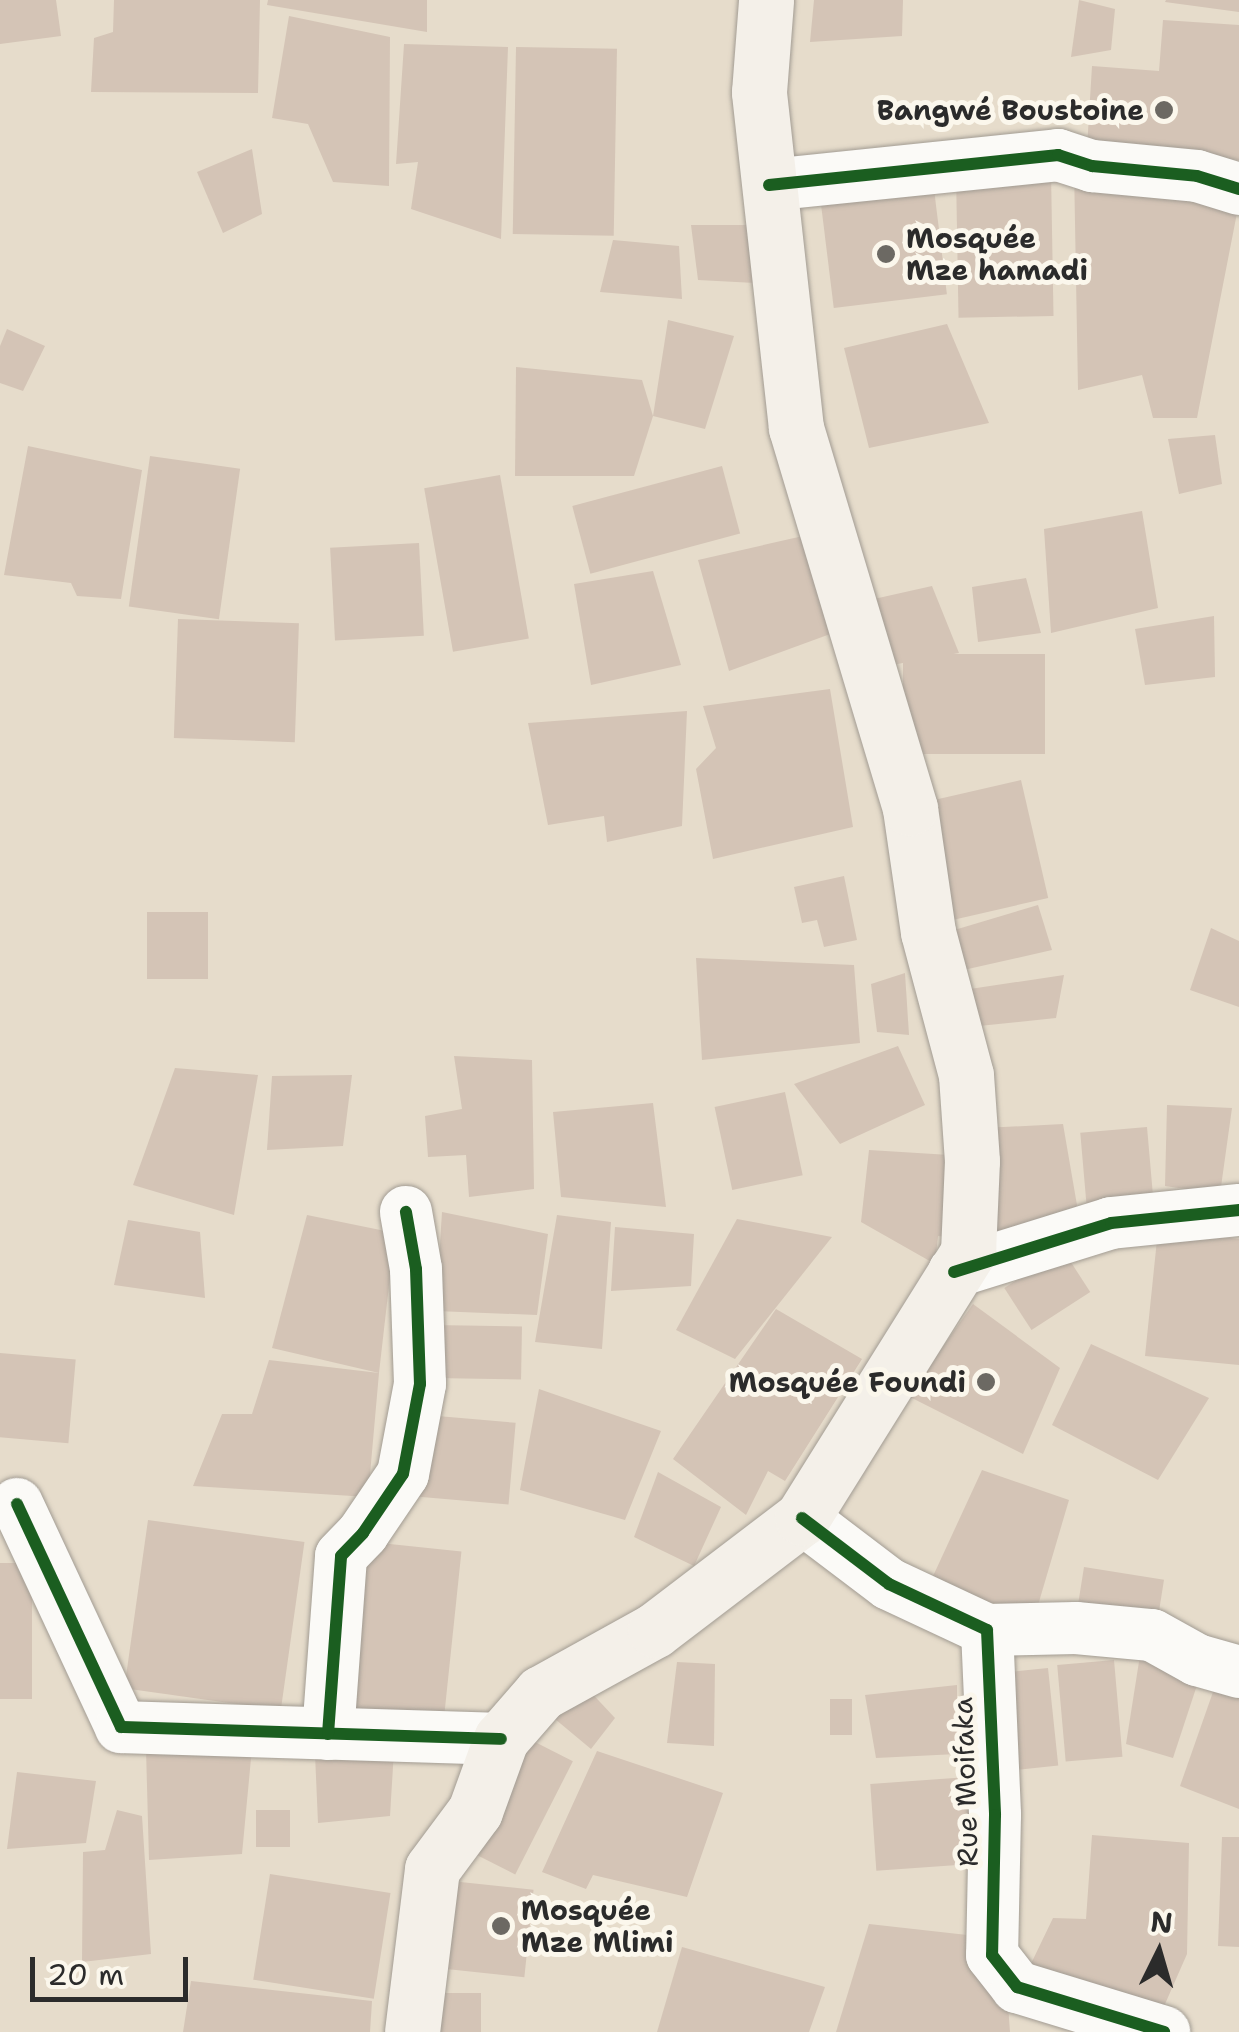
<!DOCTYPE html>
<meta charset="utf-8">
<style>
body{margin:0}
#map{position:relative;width:1239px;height:2032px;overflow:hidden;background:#e6dccb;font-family:"Shantell Sans",sans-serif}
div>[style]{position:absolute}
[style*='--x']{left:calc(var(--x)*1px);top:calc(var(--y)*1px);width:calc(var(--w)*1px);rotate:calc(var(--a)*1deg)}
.building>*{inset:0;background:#d4c4b6;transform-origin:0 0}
.roads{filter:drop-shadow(0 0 2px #a29c93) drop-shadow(0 0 2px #a29c93)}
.street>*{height:52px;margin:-26px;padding:0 26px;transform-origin:26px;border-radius:26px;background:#fbfaf7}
.secondary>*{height:55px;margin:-27.5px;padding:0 27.5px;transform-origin:27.5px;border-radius:27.5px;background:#f4f0e9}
.cycleway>*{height:12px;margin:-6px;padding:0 6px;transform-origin:6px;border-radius:6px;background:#1b5e20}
.dots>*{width:28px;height:28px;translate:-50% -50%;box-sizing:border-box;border:5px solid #fbf7ec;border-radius:50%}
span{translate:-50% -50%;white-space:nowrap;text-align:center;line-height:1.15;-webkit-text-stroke:10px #fbf7ec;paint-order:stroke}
.poi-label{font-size:28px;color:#2b2b2b;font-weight:700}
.right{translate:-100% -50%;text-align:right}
.left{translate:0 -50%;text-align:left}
.street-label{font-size:28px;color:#2b2b2b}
.north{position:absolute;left:1109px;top:1902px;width:100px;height:100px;-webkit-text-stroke:8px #fbf7ec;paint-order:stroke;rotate:5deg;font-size:28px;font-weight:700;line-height:40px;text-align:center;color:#2b2b2b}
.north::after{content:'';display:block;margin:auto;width:35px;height:45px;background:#2b2b2b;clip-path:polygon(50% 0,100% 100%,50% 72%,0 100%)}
.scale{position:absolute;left:30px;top:1957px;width:158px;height:45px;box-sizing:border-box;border:5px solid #2b2b2b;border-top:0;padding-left:12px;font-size:30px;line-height:35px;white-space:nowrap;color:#2b2b2b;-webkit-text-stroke:8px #fbf7ec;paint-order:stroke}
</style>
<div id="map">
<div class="building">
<div style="clip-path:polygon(0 0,56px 0,61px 36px,0 44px)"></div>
<div style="clip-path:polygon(114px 0,260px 0,258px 93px,91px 92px,94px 38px,113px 32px)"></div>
<div style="clip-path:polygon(268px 0,427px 0,427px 32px,267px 5px)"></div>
<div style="clip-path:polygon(814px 0,903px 0,902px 36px,810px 42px)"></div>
<div style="clip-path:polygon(1079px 0,1115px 9px,1111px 50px,1071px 57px)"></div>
<div style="clip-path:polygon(1166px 0,1239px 0,1239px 12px,1165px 2px)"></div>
<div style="clip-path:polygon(289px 16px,390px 37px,389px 186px,333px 182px,308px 124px,272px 118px)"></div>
<div style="clip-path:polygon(1163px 20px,1239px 25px,1239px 160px,1087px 148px,1092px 66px,1159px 71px)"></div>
<div style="clip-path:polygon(404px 44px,508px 47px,501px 239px,411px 209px,418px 162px,396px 164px)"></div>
<div style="left:516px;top:47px;width:101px;height:187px;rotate:1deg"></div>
<div style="clip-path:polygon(252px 149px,262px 214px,223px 233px,197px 172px)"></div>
<div style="clip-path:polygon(1074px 167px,1237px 213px,1197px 418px,1153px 418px,1142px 375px,1078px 390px)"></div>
<div style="left:1051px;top:172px;width:144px;height:95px;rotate:89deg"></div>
<div style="left:934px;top:189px;width:106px;height:114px;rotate:83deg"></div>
<div style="clip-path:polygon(691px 225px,755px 225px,755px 283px,698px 280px)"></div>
<div style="clip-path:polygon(613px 240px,679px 246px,682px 299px,600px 292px)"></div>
<div style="clip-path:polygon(668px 320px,734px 336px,705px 429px,653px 416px)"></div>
<div style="clip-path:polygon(947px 324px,989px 423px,869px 448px,844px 348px)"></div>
<div style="clip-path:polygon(7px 329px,45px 346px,23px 391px,0 383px,0 346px)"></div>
<div style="clip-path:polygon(516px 367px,642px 380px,653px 416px,634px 476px,515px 476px)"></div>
<div style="clip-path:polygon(1215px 435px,1222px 484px,1179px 494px,1168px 439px)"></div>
<div style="clip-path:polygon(28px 446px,142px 470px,121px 599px,77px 596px,71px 583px,4px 575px)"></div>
<div style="left:150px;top:456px;width:91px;height:152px;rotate:8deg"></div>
<div style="left:722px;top:466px;width:70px;height:155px;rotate:75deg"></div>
<div style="left:500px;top:475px;width:166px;height:77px;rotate:80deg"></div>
<div style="clip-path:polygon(1142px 511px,1158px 608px,1051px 633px,1044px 529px)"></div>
<div style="clip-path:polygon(803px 536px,833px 633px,729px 671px,698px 560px)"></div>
<div style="left:419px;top:543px;width:93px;height:89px;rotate:87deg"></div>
<div style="clip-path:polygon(653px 571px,681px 665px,591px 685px,574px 584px)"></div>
<div style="clip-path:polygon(1026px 578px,1041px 633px,978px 642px,972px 587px)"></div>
<div style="clip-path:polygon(932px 586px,959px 653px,886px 666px,874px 599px)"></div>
<div style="clip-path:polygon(1214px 616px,1215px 677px,1145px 685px,1135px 629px)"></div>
<div style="left:178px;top:619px;width:121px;height:119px;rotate:2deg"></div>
<div style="left:1045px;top:654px;width:100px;height:142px;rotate:90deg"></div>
<div style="clip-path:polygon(830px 689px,853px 827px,713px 859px,696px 769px,716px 748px,703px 706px)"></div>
<div style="clip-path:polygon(687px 711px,682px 826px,607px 842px,604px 816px,548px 825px,528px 723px)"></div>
<div style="left:1021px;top:780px;width:121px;height:107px;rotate:77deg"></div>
<div style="clip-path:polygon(844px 876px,857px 940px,824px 947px,817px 920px,802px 923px,794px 887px)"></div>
<div style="clip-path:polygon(1038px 905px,1052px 950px,959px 971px,951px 931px)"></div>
<div style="left:147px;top:912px;width:61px;height:67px"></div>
<div style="clip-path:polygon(1211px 928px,1239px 941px,1239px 1007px,1190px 990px)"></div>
<div style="clip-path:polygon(696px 958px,854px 965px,860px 1043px,702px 1060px)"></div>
<div style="clip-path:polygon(905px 973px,909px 1035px,877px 1032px,871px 984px)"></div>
<div style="clip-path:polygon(1064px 975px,1056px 1018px,979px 1026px,970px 989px)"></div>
<div style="clip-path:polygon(898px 1046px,925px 1105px,840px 1144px,794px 1084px)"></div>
<div style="clip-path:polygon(454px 1056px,532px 1060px,534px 1189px,469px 1197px,466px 1155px,428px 1157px,425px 1116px,462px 1109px)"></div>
<div style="clip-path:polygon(175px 1068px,258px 1075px,234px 1215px,133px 1185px)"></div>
<div style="clip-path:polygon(352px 1075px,343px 1146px,267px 1150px,272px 1076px)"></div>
<div style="left:785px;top:1092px;width:85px;height:72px;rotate:78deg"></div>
<div style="clip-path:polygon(653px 1103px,666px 1207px,561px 1197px,553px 1112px)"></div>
<div style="clip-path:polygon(1167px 1105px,1232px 1108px,1220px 1194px,1165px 1186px)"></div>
<div style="clip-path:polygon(1063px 1124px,1078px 1211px,980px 1235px,984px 1128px)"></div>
<div style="left:1147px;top:1127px;width:72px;height:67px;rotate:85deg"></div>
<div style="clip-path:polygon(869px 1150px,966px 1156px,960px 1238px,938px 1236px,935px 1264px,861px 1222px)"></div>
<div style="clip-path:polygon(442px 1212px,548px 1234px,537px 1315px,436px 1311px)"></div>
<div style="clip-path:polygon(307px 1215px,395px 1233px,379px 1373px,272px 1348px)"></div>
<div style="clip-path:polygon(557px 1215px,611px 1222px,602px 1349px,535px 1342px)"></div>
<div style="clip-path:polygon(737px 1219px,832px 1237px,735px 1359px,676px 1330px)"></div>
<div style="clip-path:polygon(128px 1220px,200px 1232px,205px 1298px,114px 1285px)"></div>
<div style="clip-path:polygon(615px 1227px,694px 1234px,691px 1286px,611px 1291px)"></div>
<div style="clip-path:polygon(1158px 1230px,1239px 1239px,1239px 1365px,1145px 1356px)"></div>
<div style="left:1063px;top:1250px;width:50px;height:70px;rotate:57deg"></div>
<div style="clip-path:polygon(973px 1304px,1060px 1368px,1023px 1454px,908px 1396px)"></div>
<div style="clip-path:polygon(776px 1309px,862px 1359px,785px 1481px,768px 1471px,746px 1515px,673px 1459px)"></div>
<div style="left:434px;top:1325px;width:88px;height:53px;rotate:1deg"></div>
<div style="clip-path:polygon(1091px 1344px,1209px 1398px,1158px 1480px,1052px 1425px)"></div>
<div style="left:0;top:1353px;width:76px;height:84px;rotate:5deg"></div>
<div style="clip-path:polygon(269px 1360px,379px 1373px,368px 1497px,193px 1486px,222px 1414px,252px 1414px)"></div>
<div style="clip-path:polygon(539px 1389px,661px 1431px,625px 1520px,520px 1490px)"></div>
<div style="left:426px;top:1415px;width:90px;height:82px;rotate:5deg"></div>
<div style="clip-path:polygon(982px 1470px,1069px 1500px,1031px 1629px,922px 1600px)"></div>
<div style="clip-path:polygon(658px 1472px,721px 1507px,694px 1566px,634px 1537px)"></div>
<div style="left:148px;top:1520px;width:158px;height:170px;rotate:8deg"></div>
<div style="left:361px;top:1541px;width:101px;height:169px;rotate:6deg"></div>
<div style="left:0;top:1563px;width:32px;height:136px"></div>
<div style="left:1084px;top:1567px;width:81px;height:53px;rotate:9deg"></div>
<div style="clip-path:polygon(1141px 1649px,1201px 1673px,1173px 1758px,1126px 1744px)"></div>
<div style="left:1114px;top:1660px;width:97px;height:57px;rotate:85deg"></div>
<div style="clip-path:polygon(677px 1662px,715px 1664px,714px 1746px,667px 1743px)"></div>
<div style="left:1048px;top:1668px;width:98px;height:64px;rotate:84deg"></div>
<div style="clip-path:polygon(1220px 1672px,1239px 1680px,1239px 1809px,1180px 1786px)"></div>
<div style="clip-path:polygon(957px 1685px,957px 1754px,876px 1758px,865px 1695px)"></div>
<div style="clip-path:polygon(585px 1686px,615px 1718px,591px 1749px,555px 1719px)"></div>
<div style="left:830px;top:1699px;width:22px;height:36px"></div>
<div style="left:531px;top:1740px;width:47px;height:127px;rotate:27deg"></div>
<div style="clip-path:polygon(252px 1748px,242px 1854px,149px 1860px,146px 1749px)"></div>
<div style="clip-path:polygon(394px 1750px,390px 1816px,318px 1823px,315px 1754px)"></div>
<div style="clip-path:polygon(597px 1751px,723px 1793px,687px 1897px,593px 1875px,586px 1889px,542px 1872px)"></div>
<div style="clip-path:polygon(17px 1772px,96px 1781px,86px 1843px,7px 1849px)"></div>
<div style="left:983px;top:1776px;width:87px;height:113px;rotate:86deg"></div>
<div style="clip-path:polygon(117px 1810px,142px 1816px,151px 1954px,82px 1962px,83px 1852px,105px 1850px)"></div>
<div style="left:290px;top:1810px;width:37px;height:34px;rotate:90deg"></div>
<div style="clip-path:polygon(1092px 1835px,1189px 1843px,1187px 1954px,1158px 2020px,1027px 1972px,1053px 1918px,1086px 1919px)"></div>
<div style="clip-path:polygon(1222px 1837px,1239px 1837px,1239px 1947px,1218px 1946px)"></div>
<div style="left:270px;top:1874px;width:122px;height:107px;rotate:9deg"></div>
<div style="left:451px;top:1881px;width:83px;height:88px;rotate:6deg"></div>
<div style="clip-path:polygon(869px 1924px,1003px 1939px,1010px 2032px,836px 2032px)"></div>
<div style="clip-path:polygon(682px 1947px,825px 1987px,809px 2032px,657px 2032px)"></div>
<div style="clip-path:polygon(191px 1981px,372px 2001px,370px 2032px,183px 2032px)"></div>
<div style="left:423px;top:1993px;width:58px;height:39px"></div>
</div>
<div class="roads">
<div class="street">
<div style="--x:769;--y:185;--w:291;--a:-5.9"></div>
<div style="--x:1058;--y:155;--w:36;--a:18"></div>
<div style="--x:1092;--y:166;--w:105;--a:5.4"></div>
<div style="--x:1197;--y:176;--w:44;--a:17.2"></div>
<div style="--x:954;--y:1272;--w:164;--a:-17.3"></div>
<div style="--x:1111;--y:1223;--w:129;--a:-5.8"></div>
<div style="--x:17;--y:1504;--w:246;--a:65"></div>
<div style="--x:121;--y:1727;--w:380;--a:1.8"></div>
<div style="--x:802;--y:1518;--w:109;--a:37.2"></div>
<div style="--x:889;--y:1584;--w:108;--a:25.1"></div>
<div style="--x:987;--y:1630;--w:185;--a:87.5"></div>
<div style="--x:995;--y:1815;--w:140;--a:91.2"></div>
<div style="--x:992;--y:1955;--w:41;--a:52"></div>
<div style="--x:1017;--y:1987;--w:154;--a:17"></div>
<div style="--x:987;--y:1630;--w:89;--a:-1.3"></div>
<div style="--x:1076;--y:1628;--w:76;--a:5.3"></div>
<div style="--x:1152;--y:1635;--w:51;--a:29.1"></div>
<div style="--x:1197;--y:1660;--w:44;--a:15.9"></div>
<div style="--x:328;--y:1734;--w:178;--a:-85.8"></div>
<div style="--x:341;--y:1556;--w:32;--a:-46"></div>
<div style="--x:363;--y:1533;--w:71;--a:-55.9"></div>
<div style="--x:403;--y:1474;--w:92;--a:-79.3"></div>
<div style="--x:420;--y:1384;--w:115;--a:-92"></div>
<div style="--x:416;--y:1269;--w:58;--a:-100"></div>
</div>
<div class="secondary">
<div style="--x:412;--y:2032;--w:164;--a:-83"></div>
<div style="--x:432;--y:1869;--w:72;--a:-53.4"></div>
<div style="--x:475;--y:1811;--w:77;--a:-70.1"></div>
<div style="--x:501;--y:1739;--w:61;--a:-49"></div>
<div style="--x:541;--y:1693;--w:130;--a:-28.9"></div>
<div style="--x:655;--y:1630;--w:185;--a:-37.3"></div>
<div style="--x:802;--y:1518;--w:314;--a:-58"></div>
<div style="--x:968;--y:1252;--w:91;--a:-87.5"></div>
<div style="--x:972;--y:1161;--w:86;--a:-94"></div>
<div style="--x:966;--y:1075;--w:148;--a:-104.9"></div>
<div style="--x:928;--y:932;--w:125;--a:-98.3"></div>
<div style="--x:910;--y:808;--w:397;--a:-106.7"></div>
<div style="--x:796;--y:428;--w:338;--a:-96.3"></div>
<div style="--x:759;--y:92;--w:92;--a:-85.6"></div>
</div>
</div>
<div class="cycleway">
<div style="--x:769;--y:185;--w:291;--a:-5.9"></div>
<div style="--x:1058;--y:155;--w:36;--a:18"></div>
<div style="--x:1092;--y:166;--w:105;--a:5.4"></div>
<div style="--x:1197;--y:176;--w:44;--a:17.2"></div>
<div style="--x:954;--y:1272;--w:164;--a:-17.3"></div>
<div style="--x:1111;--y:1223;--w:129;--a:-5.8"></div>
<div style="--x:17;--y:1504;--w:246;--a:65"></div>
<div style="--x:121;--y:1727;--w:380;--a:1.8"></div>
<div style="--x:802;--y:1518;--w:109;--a:37.2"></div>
<div style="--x:889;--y:1584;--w:108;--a:25.1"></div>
<div style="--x:987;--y:1630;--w:185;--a:87.5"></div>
<div style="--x:995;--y:1815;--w:140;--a:91.2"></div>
<div style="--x:992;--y:1955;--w:41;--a:52"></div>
<div style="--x:1017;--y:1987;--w:154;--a:17"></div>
<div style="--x:328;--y:1734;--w:178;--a:-85.8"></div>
<div style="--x:341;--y:1556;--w:32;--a:-46"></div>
<div style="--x:363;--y:1533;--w:71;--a:-55.9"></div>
<div style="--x:403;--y:1474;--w:92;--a:-79.3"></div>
<div style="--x:420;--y:1384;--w:115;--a:-92"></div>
<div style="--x:416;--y:1269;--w:58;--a:-100"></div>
</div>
<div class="dots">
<div style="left:1164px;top:110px;background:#6c6963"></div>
<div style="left:886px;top:254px;background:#6c6963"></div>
<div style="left:986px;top:1382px;background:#6c6963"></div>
<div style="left:501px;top:1926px;background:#6c6963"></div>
</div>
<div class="poi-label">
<span class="right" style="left:1144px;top:110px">Bangwé Boustoine</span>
<span class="left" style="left:906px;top:254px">Mosquée<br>Mze hamadi</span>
<span class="right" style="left:966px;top:1382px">Mosquée Foundi</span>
<span class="left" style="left:521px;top:1926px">Mosquée<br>Mze Mlimi</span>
</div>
<div class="street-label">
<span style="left:965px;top:1782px;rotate:-92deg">Rue Moifaka</span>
</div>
<div class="north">N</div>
<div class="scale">20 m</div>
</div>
